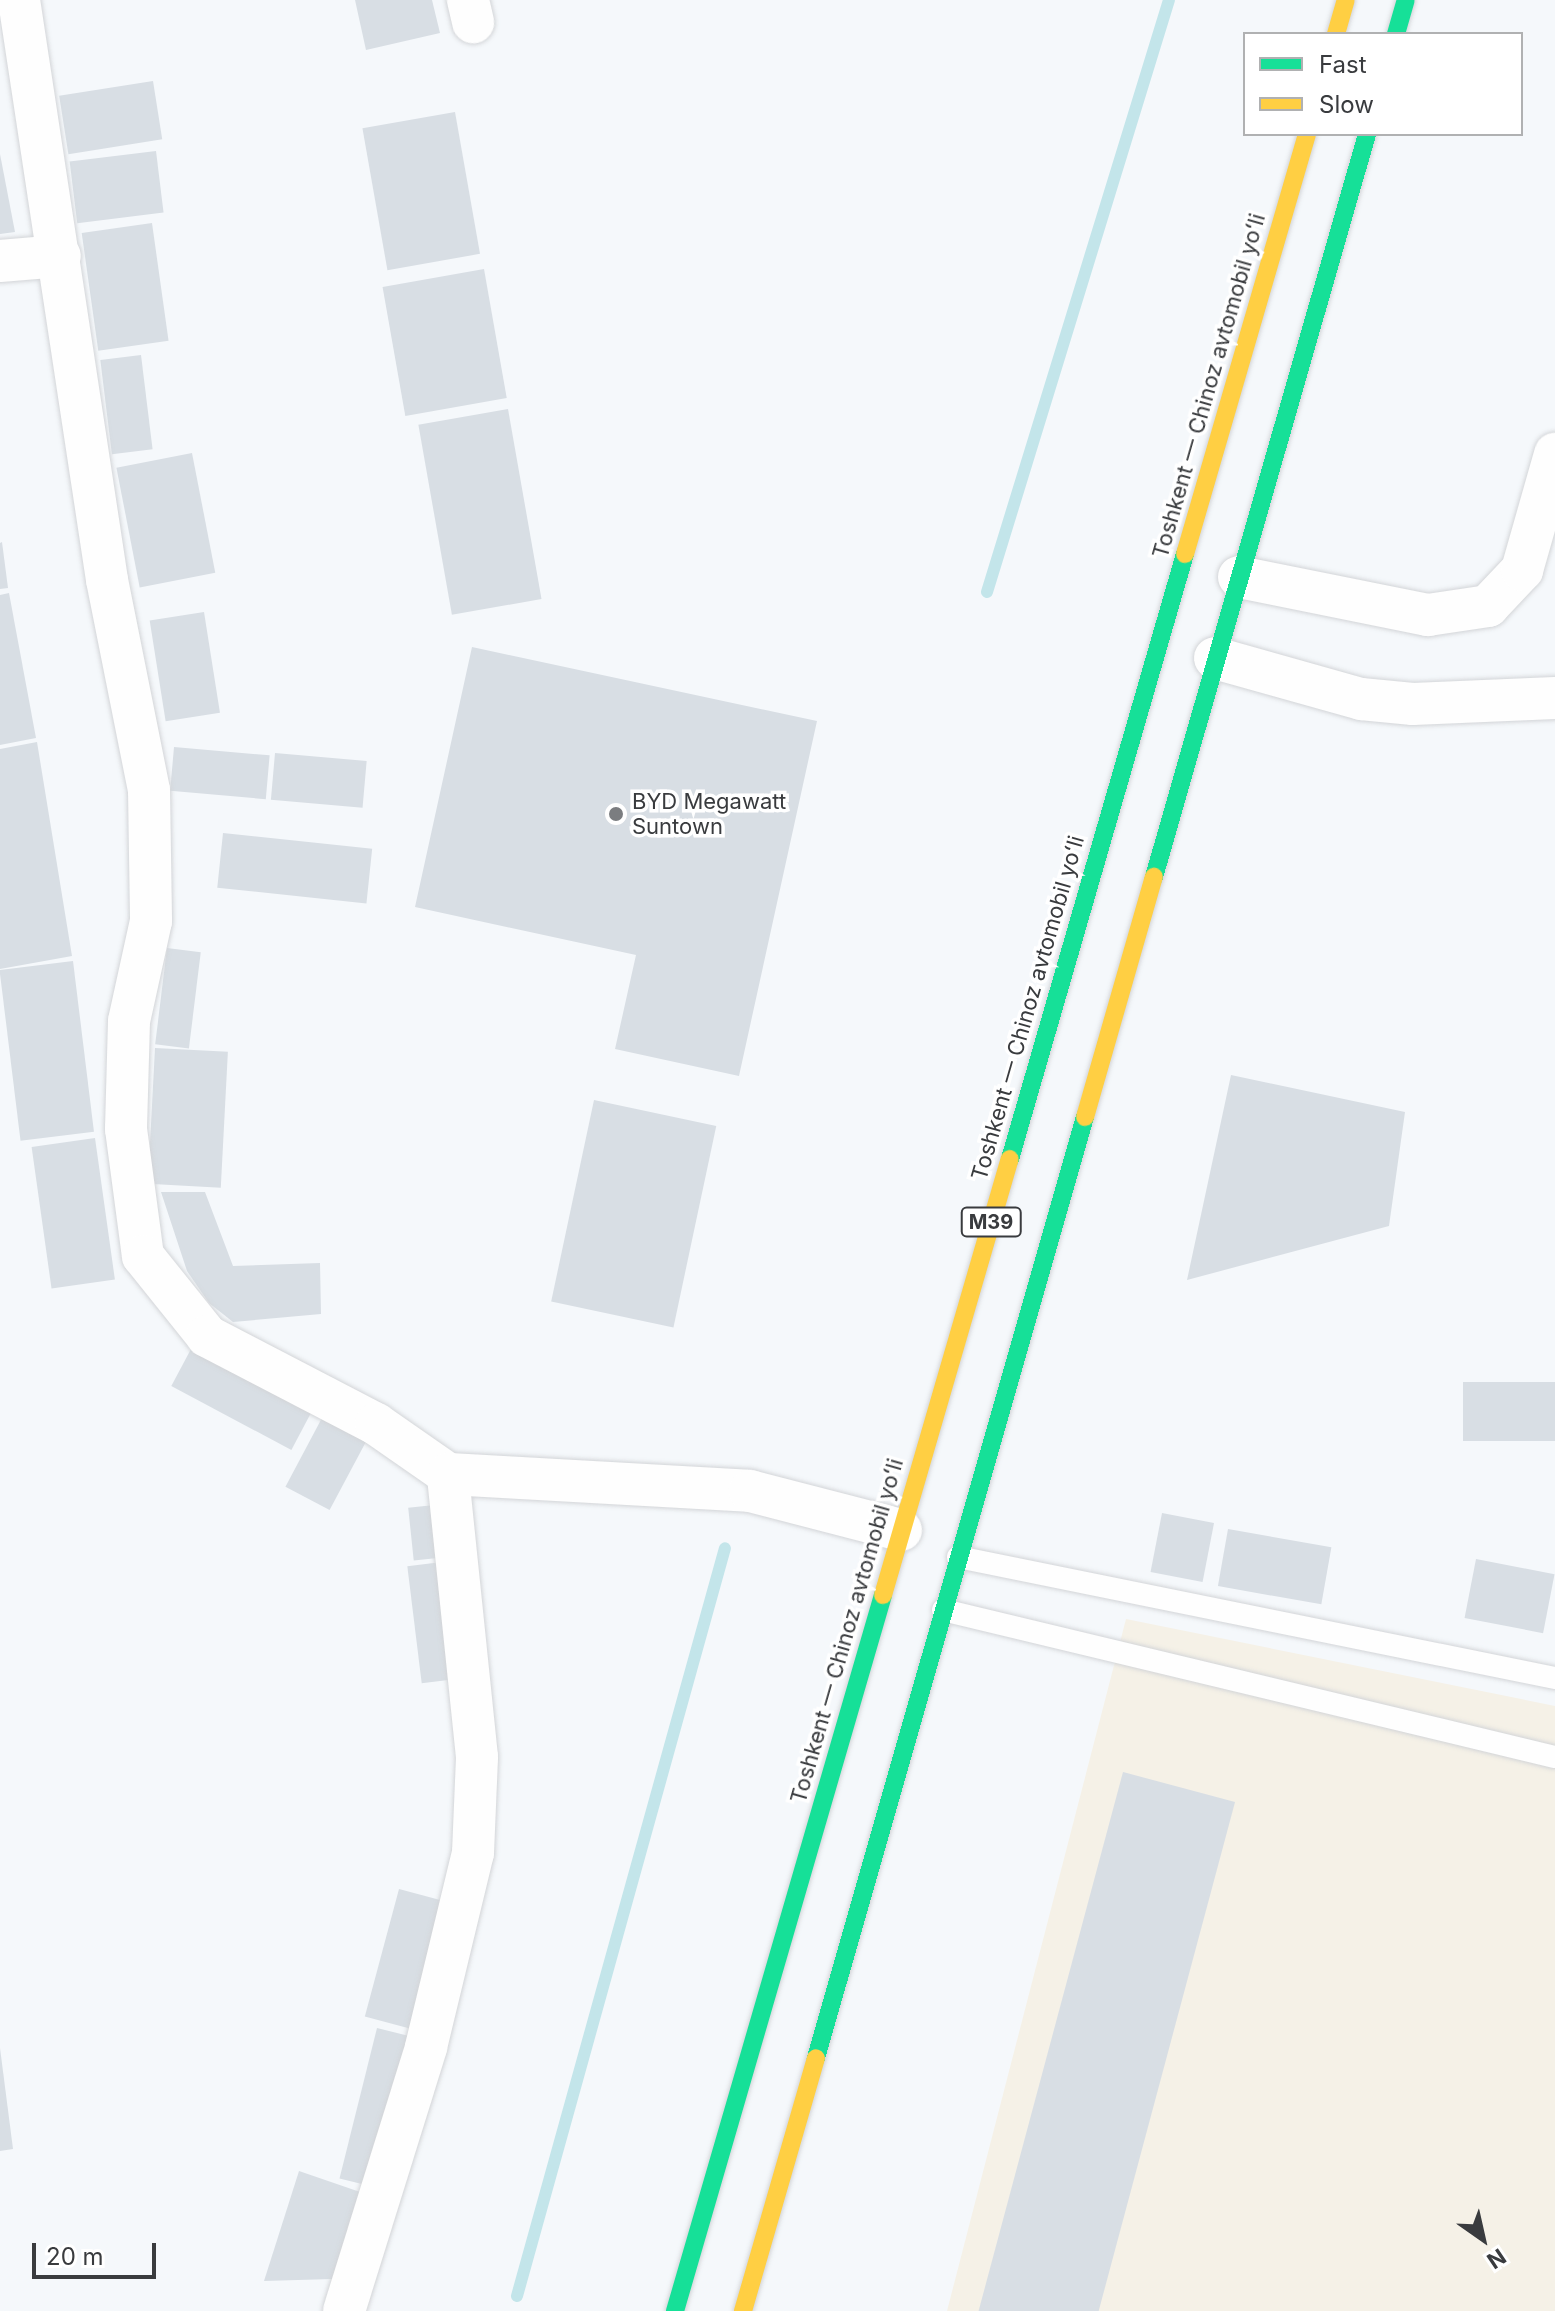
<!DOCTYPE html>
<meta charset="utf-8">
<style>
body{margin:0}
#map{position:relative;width:1555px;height:2311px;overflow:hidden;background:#f5f8fb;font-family:Inter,sans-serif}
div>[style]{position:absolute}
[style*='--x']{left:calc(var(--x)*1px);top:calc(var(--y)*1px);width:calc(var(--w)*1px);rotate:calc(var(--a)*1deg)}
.industrial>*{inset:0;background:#f5f1e7}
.stream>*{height:12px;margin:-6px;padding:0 6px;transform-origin:6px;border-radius:6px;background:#c3e5ea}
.building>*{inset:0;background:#d8dee4;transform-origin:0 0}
.roads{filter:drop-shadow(0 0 2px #d3d5d8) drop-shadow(0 0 2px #d3d5d8)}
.lane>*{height:22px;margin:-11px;padding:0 11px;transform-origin:11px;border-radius:11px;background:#fefefe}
.street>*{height:42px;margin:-21px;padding:0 21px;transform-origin:21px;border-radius:21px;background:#fefefe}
.fast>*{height:18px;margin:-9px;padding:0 9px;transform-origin:9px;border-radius:9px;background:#16e098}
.slow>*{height:18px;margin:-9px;padding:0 9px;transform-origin:9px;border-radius:9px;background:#ffcf43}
.dots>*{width:22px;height:22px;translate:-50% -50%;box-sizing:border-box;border:4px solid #fff;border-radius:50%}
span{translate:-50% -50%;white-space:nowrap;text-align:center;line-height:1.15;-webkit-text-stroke:7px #fff;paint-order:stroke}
.shield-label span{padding:2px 6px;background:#fff;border:2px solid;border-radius:6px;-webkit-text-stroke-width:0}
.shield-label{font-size:20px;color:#393b3e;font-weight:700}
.street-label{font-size:22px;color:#393b3e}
.poi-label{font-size:22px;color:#393b3e}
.left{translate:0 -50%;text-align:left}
.legend{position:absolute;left:1243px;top:32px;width:280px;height:104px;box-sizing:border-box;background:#fff;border:2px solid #b0b1b2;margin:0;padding:10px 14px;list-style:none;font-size:24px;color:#393b3e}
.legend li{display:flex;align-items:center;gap:16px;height:40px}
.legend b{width:40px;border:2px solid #b0b1b2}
.north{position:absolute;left:1443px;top:2199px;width:80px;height:80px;-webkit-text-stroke:6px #fff;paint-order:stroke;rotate:146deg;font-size:22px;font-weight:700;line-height:32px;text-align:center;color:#393b3e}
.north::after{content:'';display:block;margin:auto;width:28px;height:36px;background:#393b3e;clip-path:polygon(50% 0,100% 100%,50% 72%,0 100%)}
.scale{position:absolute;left:32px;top:2243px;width:124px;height:36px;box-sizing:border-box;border:4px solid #393b3e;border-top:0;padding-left:10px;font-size:24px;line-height:28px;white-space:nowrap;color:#393b3e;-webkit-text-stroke:6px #fff;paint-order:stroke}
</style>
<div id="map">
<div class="industrial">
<div style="clip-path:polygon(1126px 1619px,1555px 1706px,1555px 2311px,947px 2311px)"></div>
</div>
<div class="stream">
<div style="--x:987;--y:592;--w:619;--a:-72.91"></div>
<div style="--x:517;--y:2296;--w:776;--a:-74.46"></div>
</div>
<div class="building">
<div style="clip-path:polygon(355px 0,432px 0,440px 33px,366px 50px)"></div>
<div style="left:153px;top:81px;width:59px;height:95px;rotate:81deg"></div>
<div style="left:455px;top:112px;width:144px;height:94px;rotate:80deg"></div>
<div style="left:156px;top:151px;width:62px;height:87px;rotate:83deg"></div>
<div style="clip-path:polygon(0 154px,15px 232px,0 234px)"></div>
<div style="left:152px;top:223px;width:119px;height:71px;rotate:82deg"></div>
<div style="left:484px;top:269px;width:131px;height:103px;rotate:80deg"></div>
<div style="left:141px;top:355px;width:95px;height:41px;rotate:83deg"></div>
<div style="left:508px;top:409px;width:193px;height:91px;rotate:80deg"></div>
<div style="left:192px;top:453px;width:122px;height:77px;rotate:79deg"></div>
<div style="clip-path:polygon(2px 542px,8px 588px,0 589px,0 543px)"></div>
<div style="clip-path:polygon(9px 593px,36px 738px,0 745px,0 595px)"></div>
<div style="left:204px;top:612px;width:102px;height:55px;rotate:81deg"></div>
<div style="clip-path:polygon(472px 647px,817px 721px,739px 1076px,615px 1049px,636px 955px,415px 907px)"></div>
<div style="clip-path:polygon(37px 742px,72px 956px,0 969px,0 749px)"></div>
<div style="left:174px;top:747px;width:96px;height:44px;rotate:5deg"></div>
<div style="left:275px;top:753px;width:92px;height:47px;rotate:5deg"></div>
<div style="left:223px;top:833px;width:150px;height:55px;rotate:6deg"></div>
<div style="left:167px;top:948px;width:34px;height:97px;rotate:7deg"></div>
<div style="left:73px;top:961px;width:172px;height:74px;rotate:83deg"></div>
<div style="left:155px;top:1048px;width:73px;height:136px;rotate:3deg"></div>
<div style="clip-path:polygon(1231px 1075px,1405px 1112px,1389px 1226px,1187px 1280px)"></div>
<div style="left:594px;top:1100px;width:125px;height:206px;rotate:12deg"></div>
<div style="left:95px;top:1138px;width:143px;height:64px;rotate:82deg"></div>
<div style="clip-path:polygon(161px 1192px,205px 1192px,233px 1266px,320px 1263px,321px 1314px,233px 1322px,209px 1303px,187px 1271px)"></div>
<div style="left:191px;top:1349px;width:136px;height:42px;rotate:28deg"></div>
<div style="left:1555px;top:1382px;width:59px;height:92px;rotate:90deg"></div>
<div style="left:323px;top:1416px;width:50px;height:80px;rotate:28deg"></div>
<div style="left:444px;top:1504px;width:53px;height:36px;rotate:84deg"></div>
<div style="left:1162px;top:1513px;width:53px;height:60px;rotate:11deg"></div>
<div style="left:1228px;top:1529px;width:105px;height:58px;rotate:10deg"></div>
<div style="left:1476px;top:1559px;width:80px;height:60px;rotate:11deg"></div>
<div style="left:450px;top:1561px;width:118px;height:43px;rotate:83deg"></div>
<div style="left:1123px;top:1772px;width:116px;height:559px;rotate:15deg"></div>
<div style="left:399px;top:1889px;width:59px;height:132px;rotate:15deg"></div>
<div style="left:377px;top:2028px;width:44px;height:155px;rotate:14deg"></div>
<div style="clip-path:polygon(0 2048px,13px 2149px,0 2151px)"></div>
<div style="clip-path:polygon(299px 2171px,363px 2193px,332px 2279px,264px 2281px)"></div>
</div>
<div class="roads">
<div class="lane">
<div style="--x:958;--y:1557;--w:609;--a:11.46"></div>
<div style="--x:943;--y:1610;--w:629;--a:13.51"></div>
</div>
<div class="street">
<div style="--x:19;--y:0;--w:587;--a:81.37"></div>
<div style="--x:107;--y:580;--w:214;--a:78.7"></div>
<div style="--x:149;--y:790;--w:131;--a:89.1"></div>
<div style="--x:151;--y:921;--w:102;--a:102.4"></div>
<div style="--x:129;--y:1021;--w:108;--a:91.6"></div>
<div style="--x:126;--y:1129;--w:128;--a:82.4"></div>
<div style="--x:143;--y:1256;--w:102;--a:51.3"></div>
<div style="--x:207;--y:1336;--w:191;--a:27.5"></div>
<div style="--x:376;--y:1424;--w:88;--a:34.8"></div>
<div style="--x:448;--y:1474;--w:302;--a:3.2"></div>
<div style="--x:750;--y:1491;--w:156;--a:14.5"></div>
<div style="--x:468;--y:0;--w:23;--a:77"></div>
<div style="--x:0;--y:261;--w:60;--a:-4.8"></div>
<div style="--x:1239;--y:577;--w:193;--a:11.4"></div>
<div style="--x:1428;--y:615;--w:61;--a:-8.5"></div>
<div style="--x:1488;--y:606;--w:50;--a:-46.6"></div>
<div style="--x:1522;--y:570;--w:121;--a:-74.1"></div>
<div style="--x:1215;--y:658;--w:152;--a:15.7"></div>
<div style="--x:1361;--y:699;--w:52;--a:5.5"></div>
<div style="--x:1413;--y:704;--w:142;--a:-2.4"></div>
<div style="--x:344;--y:2311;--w:276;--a:-72.7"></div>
<div style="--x:426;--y:2047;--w:200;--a:-76.4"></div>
<div style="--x:473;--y:1853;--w:96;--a:-87.6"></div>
<div style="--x:477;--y:1757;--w:284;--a:-95.9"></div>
</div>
<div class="fast">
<div style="--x:1396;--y:34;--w:35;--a:-74"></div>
<div style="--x:1154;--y:877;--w:773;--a:-74"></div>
<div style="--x:1010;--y:1159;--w:630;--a:-73.87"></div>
<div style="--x:816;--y:2058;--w:979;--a:-74.05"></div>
<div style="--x:675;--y:2311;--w:746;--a:-73.8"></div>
</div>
<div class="slow">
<div style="--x:1336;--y:34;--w:35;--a:-74"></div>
<div style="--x:1185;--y:554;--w:437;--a:-73.8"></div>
<div style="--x:1085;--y:1117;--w:250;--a:-74"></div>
<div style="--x:883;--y:1595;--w:454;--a:-73.8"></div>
<div style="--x:743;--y:2311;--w:263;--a:-73.9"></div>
</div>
</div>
<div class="dots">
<div style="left:616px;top:814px;background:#7b7d80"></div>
</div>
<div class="shield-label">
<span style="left:991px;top:1222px">M39</span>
</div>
<div class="street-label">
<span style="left:1209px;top:386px;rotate:-74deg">Toshkent — Chinoz avtomobil yoʻli</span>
<span style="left:1028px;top:1008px;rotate:-74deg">Toshkent — Chinoz avtomobil yoʻli</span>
<span style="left:847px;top:1631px;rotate:-74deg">Toshkent — Chinoz avtomobil yoʻli</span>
</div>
<div class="poi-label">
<span class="left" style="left:632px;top:814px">BYD Megawatt<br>Suntown</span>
</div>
<ul class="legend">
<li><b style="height:10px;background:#16e098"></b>Fast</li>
<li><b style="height:10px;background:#ffcf43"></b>Slow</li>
</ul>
<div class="north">N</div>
<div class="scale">20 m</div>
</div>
